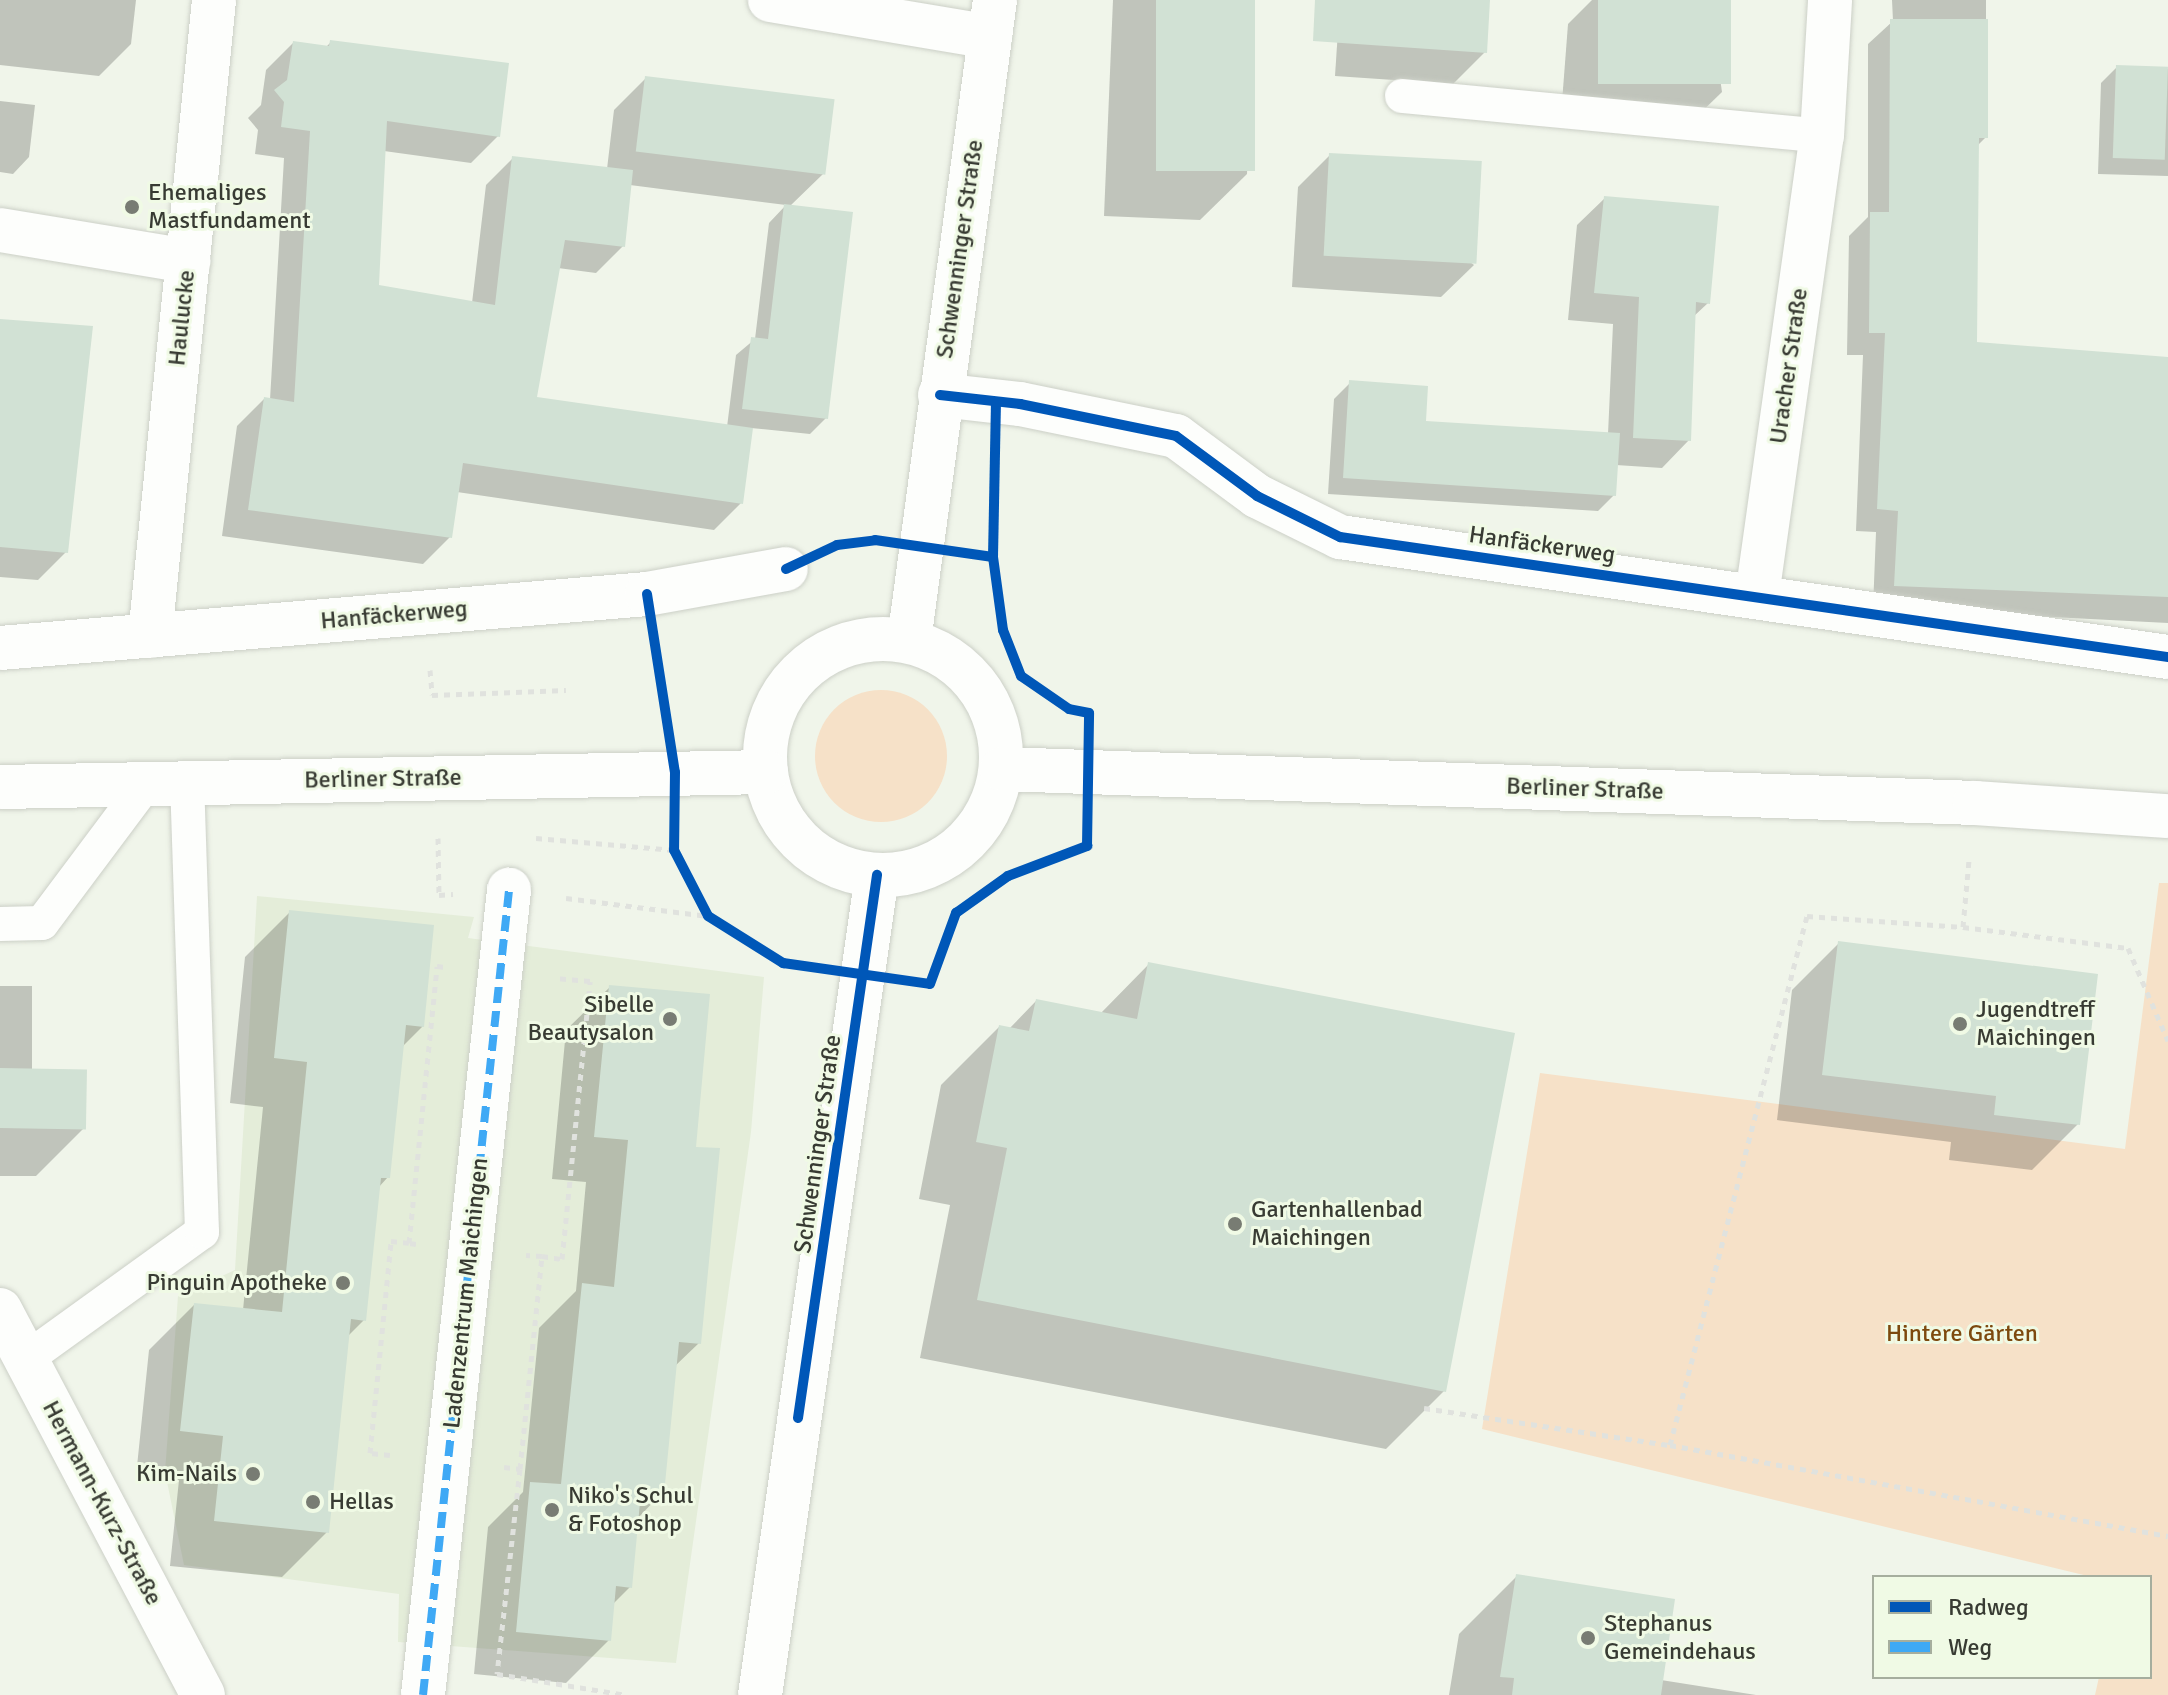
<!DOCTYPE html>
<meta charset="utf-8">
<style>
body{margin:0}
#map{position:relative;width:2168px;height:1695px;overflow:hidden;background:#f0f5ea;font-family:Signika,sans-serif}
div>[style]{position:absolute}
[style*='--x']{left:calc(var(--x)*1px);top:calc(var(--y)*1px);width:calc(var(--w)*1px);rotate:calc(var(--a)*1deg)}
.built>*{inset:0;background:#e4edd9}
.green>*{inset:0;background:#f6e1c8}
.round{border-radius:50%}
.shadow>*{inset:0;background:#0003}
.building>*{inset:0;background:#d1e1d4;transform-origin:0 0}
.path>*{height:5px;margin-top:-2.5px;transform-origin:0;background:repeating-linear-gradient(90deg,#e0e2de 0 6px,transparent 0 12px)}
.roads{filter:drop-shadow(0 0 2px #ccd0c7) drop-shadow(0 0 2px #ccd0c7)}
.service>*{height:34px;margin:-17px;padding:0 17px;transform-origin:17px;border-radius:17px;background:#fdfefc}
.pedestrian>*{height:44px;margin:-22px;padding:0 22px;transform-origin:22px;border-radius:22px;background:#fdfefc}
.minor>*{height:44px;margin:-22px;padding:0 22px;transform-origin:22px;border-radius:22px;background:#fdfefc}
.secondary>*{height:44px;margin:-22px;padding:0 22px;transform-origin:22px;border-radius:22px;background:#fdfefc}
.secondary>.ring{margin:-22px;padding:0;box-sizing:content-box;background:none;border:44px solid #fdfefc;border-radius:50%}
.quiet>*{height:8px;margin-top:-4px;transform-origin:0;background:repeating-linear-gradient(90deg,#3fa9f5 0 16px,transparent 0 24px)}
.cycleway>*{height:10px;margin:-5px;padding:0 5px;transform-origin:5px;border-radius:5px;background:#0057b8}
.dots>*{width:22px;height:22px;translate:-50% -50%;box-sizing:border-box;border:4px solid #f0fae5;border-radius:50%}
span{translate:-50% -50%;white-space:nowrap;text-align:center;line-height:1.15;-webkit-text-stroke:6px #f0fae5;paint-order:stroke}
.poi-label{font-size:24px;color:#383b33}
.left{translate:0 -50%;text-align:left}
.right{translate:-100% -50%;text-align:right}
.street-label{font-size:24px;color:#383b33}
.park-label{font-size:24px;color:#7d490e}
.legend{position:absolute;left:1872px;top:1575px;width:280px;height:104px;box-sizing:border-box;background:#f0fae5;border:2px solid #a6ae9e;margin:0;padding:10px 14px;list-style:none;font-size:24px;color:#383b33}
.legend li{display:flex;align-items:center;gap:16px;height:40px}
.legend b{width:40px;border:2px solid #a6ae9e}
</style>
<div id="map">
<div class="built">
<div style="clip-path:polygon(257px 896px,474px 917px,468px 938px,764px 977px,751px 1132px,676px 1663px,398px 1642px,399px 1594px,184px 1565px,165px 1472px,178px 1296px,235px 1270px)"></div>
</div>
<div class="green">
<div class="round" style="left:815px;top:690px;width:132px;height:132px"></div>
<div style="clip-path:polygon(2159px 883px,2168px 883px,2168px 1695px,2095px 1695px,2099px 1677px,2150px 1677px,2150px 1577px,2092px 1577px,1482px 1429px,1540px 1073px,2125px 1149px)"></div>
</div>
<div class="shadow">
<div style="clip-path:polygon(0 0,136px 0,131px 44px,99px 76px,0 65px)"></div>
<div style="clip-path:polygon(1113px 0,1253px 0,1247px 174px,1200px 220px,1104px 216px)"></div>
<div style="clip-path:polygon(1340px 0,1488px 0,1485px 52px,1453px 84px,1335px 76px)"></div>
<div style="clip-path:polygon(1592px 0,1709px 0,1722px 92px,1689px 124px,1561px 115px,1568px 24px)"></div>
<div style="clip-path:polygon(1892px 0,1986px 0,1986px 137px,1977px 146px,1975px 344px,2168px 359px,2168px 623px,1873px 608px,1876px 532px,1856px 531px,1863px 355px,1847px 355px,1849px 236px,1868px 217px,1868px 44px,1893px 21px)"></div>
<div style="clip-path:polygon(evenodd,331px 42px,498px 136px,471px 163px,384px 151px,377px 287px,472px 303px,486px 185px,513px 158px,607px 169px,614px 110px,646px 78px,823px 174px,789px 207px,826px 418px,810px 434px,751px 428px,741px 503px,714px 530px,457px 492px,450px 537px,423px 564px,222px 536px,237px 426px,264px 399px,270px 400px,284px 158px,255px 154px,258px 130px,248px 118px,261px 105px,266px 70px,293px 43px,325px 48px,331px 42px,630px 185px,786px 205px,769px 223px,755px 339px,736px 355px,727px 427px,534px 399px,558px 268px,596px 273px,623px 246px,630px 185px)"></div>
<div style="clip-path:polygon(2117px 67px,2168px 69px,2168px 176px,2098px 174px,2101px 83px)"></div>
<div style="clip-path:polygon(0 101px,35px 105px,29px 157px,13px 174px,0 172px)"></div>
<div style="clip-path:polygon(1330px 155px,1474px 265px,1441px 297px,1292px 287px,1298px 187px)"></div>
<div style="clip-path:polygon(1605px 198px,1708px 303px,1693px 317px,1689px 440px,1662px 468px,1616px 465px,1614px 495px,1598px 511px,1328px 494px,1334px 399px,1350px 383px,1424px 423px,1608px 434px,1613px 324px,1568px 320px,1577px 225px)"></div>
<div style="clip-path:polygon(0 321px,66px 552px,38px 580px,0 577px)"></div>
<div style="clip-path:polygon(290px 912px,423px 1026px,402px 1047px,388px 1177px,378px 1188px,364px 1320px,347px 1337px,327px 1532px,282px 1577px,170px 1566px,179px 1480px,136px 1476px,149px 1350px,194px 1305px,243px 1310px,263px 1107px,230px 1103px,245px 957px)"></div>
<div style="clip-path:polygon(1839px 943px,2078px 1124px,2032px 1170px,1949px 1160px,1951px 1142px,1777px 1120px,1792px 990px)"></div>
<div style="clip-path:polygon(1149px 964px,1444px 1391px,1386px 1449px,920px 1358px,950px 1205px,919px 1199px,941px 1085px,999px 1027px,1009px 1029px,1036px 1001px,1100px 1014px)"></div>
<div style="clip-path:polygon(0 986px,32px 986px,32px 1070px,85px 1127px,36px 1176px,0 1176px)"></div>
<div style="clip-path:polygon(610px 987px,694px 1149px,699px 1343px,674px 1367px,662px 1493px,637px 1519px,630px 1587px,612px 1605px,609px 1640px,566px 1683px,474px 1674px,488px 1527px,523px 1492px,539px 1328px,576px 1291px,586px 1182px,552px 1179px,566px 1030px)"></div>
<div style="clip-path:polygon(1517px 1576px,1661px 1680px,1756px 1695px,1449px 1695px,1459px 1634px)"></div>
</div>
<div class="building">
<div style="left:1156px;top:0;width:99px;height:171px"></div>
<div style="clip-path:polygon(1315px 0,1490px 0,1487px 53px,1313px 41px)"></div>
<div style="left:1598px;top:0;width:133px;height:84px"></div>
<div style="clip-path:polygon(1890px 19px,1988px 19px,1988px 138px,1979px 138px,1977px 342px,2168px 357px,2168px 597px,1894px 586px,1898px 511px,1877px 509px,1885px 333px,1869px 333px,1870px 212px,1889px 212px)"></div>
<div style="clip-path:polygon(330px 40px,509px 63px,500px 137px,387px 121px,379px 285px,495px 305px,512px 156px,633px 170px,625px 247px,565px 240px,537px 397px,753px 428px,743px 504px,463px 463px,452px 538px,248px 510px,264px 397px,294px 402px,310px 131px,281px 127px,284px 102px,274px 90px,287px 80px,293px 41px,329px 46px)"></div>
<div style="left:2116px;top:65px;width:52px;height:93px;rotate:2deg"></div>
<div style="left:645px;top:76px;width:191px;height:76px;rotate:7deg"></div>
<div style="left:1329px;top:153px;width:153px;height:103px;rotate:3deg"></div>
<div style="clip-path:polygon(1604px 196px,1719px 206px,1710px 304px,1696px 302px,1691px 441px,1633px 438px,1639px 297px,1594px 293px)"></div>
<div style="clip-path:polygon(784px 204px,853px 212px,828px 419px,742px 409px,751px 337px,768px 339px)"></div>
<div style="clip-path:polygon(0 319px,93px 326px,68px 553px,0 547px)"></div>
<div style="clip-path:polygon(1349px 380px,1428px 386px,1426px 421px,1620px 433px,1616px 496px,1343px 478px)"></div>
<div style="clip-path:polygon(289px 910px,434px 925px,424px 1027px,406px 1025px,390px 1178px,381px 1178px,366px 1321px,351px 1319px,329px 1533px,214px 1521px,223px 1436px,180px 1431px,194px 1303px,282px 1312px,307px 1062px,274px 1058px)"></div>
<div style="clip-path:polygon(1838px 941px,2098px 974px,2080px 1125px,1994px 1115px,1996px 1096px,1822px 1075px)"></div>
<div style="clip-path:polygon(1148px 962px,1515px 1033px,1446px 1392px,977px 1300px,1007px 1148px,976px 1142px,999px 1025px,1029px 1031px,1036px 999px,1137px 1019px)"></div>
<div style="clip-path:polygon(609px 985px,710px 994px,696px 1147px,720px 1148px,701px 1344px,679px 1342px,664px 1494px,641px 1492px,632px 1588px,616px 1586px,611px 1641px,516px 1632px,530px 1482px,561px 1484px,582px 1283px,614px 1287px,628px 1140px,594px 1137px)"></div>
<div style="left:0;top:1068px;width:87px;height:60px;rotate:1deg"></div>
<div style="clip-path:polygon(1516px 1574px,1675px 1599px,1661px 1695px,1512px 1695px,1514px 1678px,1500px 1677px)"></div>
</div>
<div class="path">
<div style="--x:430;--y:670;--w:25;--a:85"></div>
<div style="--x:432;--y:695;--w:134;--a:-2.1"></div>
<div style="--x:438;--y:838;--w:57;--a:89"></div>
<div style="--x:439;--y:895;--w:14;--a:-4"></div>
<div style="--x:536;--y:838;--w:139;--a:5"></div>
<div style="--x:566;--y:898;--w:143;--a:7.2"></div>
<div style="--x:1963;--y:927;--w:67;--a:-84.9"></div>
<div style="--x:416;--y:1244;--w:7;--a:-172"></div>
<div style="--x:409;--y:1243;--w:278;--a:-84.2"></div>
<div style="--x:437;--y:966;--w:8;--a:7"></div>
<div style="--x:542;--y:1256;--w:20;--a:9"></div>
<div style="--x:562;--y:1259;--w:279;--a:-84.2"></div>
<div style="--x:590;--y:981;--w:35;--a:-175"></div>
<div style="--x:1424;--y:1408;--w:249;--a:8.6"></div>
<div style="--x:1670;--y:1445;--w:506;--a:10.36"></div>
<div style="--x:1670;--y:1445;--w:546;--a:-75.48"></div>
<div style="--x:1807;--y:916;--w:156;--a:4"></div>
<div style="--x:1963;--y:927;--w:166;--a:7.3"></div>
<div style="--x:2128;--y:948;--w:101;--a:66.7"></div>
<div style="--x:390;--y:1455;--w:20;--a:-174"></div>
<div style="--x:370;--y:1453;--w:213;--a:-84.3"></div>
<div style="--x:391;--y:1241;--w:18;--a:6"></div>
<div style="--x:504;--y:1467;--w:16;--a:7"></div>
<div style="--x:520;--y:1469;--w:214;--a:-84.1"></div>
<div style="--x:542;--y:1256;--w:16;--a:-176"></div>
<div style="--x:520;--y:1469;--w:206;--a:96.4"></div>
<div style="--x:497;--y:1674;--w:131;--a:9.2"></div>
</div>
<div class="roads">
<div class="service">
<div style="--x:1402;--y:96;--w:422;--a:5.4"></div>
<div style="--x:0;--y:924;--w:42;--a:-1.4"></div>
<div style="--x:42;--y:923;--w:174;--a:-53.2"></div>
<div style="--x:26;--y:1359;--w:217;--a:-35.8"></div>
<div style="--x:202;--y:1232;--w:448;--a:-91.9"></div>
</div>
<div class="pedestrian">
<div style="--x:423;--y:1695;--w:810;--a:-83.9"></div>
</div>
<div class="minor">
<div style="--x:770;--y:0;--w:223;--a:9.5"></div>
<div style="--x:0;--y:230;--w:191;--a:9.4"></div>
<div style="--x:940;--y:395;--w:81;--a:6.4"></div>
<div style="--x:1020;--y:404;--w:159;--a:11.6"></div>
<div style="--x:1176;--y:436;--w:101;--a:36.5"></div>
<div style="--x:1257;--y:496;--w:93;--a:26.3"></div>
<div style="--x:1340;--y:537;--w:837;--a:8.25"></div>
<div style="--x:1757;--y:596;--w:465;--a:-82"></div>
<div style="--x:1822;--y:136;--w:136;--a:-86.6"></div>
<div style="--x:150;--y:636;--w:639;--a:-84.25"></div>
<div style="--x:909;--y:641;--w:647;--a:-82.36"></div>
<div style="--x:0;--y:648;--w:649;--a:-4.77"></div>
<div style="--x:647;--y:594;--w:141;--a:-10.2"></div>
<div style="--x:0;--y:1310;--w:435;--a:62.2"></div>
<div style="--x:760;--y:1695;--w:828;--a:-81.88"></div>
</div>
<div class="secondary">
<div class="ring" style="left:765px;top:639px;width:192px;height:192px"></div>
<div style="--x:1002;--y:769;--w:974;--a:2"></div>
<div style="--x:1975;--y:803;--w:193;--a:3.9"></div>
<div style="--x:0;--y:787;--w:766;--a:-1.12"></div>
</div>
</div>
<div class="quiet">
<div style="--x:423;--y:1695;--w:810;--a:-83.9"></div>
</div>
<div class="cycleway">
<div style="--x:940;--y:395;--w:81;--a:6.4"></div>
<div style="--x:1020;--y:404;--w:159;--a:11.6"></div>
<div style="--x:1176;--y:436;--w:101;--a:36.5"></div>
<div style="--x:1257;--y:496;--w:93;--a:26.3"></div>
<div style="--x:1340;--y:537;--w:837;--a:8.25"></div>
<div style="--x:786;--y:569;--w:56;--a:-25.2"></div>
<div style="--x:837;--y:545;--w:38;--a:-7"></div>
<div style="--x:875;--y:540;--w:119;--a:8.2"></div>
<div style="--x:647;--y:594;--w:180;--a:81.1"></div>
<div style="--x:675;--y:772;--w:78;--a:90.7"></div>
<div style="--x:674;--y:850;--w:74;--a:62.7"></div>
<div style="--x:708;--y:916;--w:89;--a:32.1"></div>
<div style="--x:783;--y:963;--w:148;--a:8.1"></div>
<div style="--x:930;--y:984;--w:76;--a:-69.9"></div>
<div style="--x:956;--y:913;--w:64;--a:-35.4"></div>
<div style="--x:1008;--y:876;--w:85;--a:-20.8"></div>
<div style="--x:1087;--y:846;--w:133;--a:-89.1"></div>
<div style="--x:1089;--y:713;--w:20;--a:-169"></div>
<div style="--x:1069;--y:709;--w:58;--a:-145.5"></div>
<div style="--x:1021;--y:676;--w:49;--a:-111.4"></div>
<div style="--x:1003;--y:630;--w:74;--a:-97.8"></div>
<div style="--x:993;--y:557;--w:155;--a:-88.9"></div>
<div style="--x:798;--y:1418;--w:549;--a:-81.72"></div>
</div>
<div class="dots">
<div style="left:132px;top:207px;background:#787c73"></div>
<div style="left:670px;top:1019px;background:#787c73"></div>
<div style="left:1960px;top:1024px;background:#787c73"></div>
<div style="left:1235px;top:1224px;background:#787c73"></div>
<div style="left:343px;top:1283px;background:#787c73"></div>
<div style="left:253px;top:1474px;background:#787c73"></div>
<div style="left:313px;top:1502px;background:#787c73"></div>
<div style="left:552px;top:1510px;background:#787c73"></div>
<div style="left:1588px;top:1638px;background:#787c73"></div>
</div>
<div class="poi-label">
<span class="left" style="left:148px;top:207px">Ehemaliges<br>Mastfundament</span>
<span class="right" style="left:654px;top:1019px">Sibelle<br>Beautysalon</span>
<span class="left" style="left:1976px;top:1024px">Jugendtreff<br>Maichingen</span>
<span class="left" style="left:1251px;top:1224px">Gartenhallenbad<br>Maichingen</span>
<span class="right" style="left:327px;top:1283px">Pinguin Apotheke</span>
<span class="right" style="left:237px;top:1474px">Kim-Nails</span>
<span class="left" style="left:568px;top:1510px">Niko's Schul<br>&amp; Fotoshop</span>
<span class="left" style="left:329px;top:1502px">Hellas</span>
<span class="left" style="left:1604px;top:1638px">Stephanus<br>Gemeindehaus</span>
</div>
<div class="street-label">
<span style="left:960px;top:249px;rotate:-82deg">Schwenninger Straße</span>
<span style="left:182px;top:318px;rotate:-84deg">Haulucke</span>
<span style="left:1789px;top:366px;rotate:-82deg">Uracher Straße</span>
<span style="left:1542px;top:545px;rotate:8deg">Hanfäckerweg</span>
<span style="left:394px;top:615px;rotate:-5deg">Hanfäckerweg</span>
<span style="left:383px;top:779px;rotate:-1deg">Berliner Straße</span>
<span style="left:1585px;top:789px;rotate:2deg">Berliner Straße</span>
<span style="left:818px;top:1144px;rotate:-82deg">Schwenninger Straße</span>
<span style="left:466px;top:1293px;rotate:-84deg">Ladenzentrum Maichingen</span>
<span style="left:102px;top:1503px;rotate:62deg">Hermann-Kurz-Straße</span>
</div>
<div class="park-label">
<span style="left:1962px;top:1334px">Hintere Gärten</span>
</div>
<ul class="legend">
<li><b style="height:10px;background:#0057b8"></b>Radweg</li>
<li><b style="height:10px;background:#3fa9f5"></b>Weg</li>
</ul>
</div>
